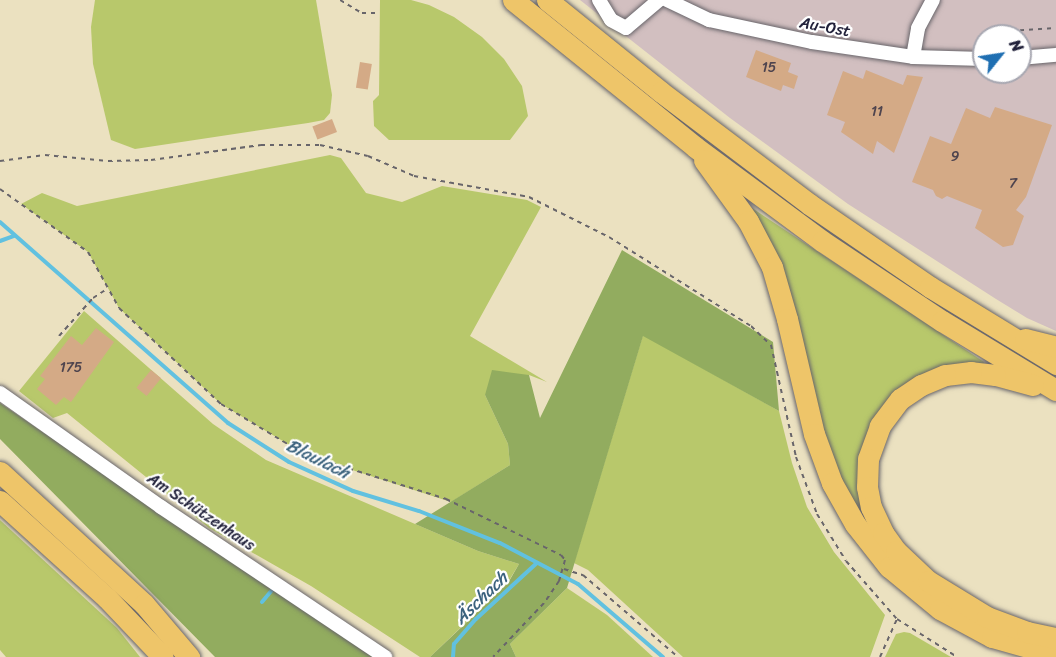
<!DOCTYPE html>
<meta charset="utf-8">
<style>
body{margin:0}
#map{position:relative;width:1056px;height:657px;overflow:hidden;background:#ebe1c0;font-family:Sriracha,sans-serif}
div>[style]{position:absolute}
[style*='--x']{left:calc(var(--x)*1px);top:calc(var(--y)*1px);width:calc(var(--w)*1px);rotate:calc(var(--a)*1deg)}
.industrial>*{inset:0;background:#d2bfc0}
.green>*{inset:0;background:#b8c86b}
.forest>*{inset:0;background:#92ac5f}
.stream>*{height:4px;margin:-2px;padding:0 2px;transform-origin:2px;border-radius:2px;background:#61c1e0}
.building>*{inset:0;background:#d4aa86;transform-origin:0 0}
.path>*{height:2px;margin-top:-1px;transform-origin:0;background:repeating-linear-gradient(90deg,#68656a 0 4.5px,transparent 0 9px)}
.roads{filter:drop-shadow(0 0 2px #68656a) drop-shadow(0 0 2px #68656a)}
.minor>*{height:14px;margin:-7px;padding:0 7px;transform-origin:7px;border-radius:7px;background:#fff}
.highway>*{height:21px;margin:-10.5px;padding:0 10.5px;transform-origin:10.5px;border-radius:10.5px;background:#eec569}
span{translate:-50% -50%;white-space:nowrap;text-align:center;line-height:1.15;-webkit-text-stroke:4.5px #fff;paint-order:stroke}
.number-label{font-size:14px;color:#4e444e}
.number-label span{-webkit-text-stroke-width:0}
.street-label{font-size:16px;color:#22223b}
.water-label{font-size:18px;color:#3b627d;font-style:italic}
.north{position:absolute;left:972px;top:24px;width:60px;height:60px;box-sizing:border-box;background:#fff;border:2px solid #a7a7b1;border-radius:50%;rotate:60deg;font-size:16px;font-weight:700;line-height:24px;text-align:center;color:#22223b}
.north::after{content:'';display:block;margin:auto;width:21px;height:27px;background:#1f6fb2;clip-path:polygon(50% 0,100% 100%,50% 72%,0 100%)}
</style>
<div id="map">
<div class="industrial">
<div style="clip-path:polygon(evenodd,580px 0,1056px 0,1056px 331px,1027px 318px,996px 299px,848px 204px,730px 118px,580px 0,984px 36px,1020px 36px,1020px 72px,984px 72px,984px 36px)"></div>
</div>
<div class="green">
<div style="clip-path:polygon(95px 0,316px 0,332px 95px,330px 113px,324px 120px,308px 123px,135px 149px,111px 140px,93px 64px,91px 27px)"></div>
<div style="clip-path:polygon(380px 0,411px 0,429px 5px,454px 17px,482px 37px,504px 59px,522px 86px,528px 116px,510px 140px,389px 140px,374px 126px,373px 101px,379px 95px)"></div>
<div style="clip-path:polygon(330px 155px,341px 158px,366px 193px,402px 202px,442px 186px,527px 200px,541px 207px,470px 336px,547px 382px,529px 375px,485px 395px,508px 444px,510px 465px,451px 502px,306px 455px,221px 404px,119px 308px,88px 252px,21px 204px,42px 193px,77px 206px)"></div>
<div style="clip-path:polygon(752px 208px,984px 362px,983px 365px,890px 398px,867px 518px,863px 521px,832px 464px)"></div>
<div style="clip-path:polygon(84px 311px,213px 424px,266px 460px,478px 551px,519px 564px,508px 582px,430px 657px,420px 657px,311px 586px,209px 528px,67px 413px,53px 418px,19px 391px)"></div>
<div style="clip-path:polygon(643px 335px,779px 411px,792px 463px,807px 507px,834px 552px,885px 615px,870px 657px,683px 657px,588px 570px,574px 563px)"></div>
<div style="clip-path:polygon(0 520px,117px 628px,140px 657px,6px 657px,0 650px)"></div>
<div style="clip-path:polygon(567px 588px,607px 615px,653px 657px,516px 657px,510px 644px)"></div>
<div style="clip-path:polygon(904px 632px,910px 633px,951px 657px,885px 657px,896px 634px)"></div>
</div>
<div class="forest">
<div style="clip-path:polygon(622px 250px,773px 342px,779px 411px,643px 336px,567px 588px,510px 644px,516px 657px,430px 657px,508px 583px,519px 564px,478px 551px,415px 524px,510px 465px,508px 444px,485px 395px,492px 370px,529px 375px,540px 418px)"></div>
<div style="clip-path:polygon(0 403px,157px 510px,373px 657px,215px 657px,0 439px)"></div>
</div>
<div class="stream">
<div style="--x:0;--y:222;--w:304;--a:41.4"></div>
<div style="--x:228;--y:423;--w:72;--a:32.6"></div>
<div style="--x:289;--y:462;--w:70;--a:24.4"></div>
<div style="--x:353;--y:491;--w:69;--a:16.9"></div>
<div style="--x:419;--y:511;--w:87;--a:21.6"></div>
<div style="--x:500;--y:543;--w:88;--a:27.7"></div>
<div style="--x:578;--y:584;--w:112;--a:40.7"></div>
<div style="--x:0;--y:241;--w:15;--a:-20"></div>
<div style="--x:262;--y:602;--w:16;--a:-50"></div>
<div style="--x:453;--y:657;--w:13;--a:-86"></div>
<div style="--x:454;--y:644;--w:33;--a:-49"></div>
<div style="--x:476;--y:619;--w:83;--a:-42.6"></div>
</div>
<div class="building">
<div style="clip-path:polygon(756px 50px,791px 63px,788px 72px,798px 76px,794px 89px,783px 85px,781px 91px,746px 77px)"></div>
<div style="left:360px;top:62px;width:12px;height:26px;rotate:9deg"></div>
<div style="clip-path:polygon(866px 70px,903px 85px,907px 75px,923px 77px,894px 153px,877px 141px,873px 154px,841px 132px,845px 122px,827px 115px,843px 71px,863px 79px)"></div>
<div style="clip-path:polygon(995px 107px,1052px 125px,1026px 197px,1016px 210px,1024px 216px,1013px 245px,1003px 247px,975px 228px,982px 210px,947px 196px,942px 199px,936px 196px,933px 190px,912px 182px,930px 136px,951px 144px,966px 108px,990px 118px)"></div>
<div style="left:332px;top:119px;width:14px;height:21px;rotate:69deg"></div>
<div style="clip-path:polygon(96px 328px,114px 342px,71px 402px,64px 397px,56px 405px,37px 389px,45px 379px,40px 376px,71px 336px,82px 345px)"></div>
<div style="left:151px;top:370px;width:13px;height:23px;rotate:39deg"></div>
</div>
<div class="path">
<div style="--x:340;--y:0;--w:26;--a:31"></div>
<div style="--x:362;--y:13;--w:18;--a:0"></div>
<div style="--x:990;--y:36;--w:5;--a:-53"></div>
<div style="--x:993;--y:32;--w:63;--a:-3.6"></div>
<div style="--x:0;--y:161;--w:45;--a:-7.6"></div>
<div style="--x:45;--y:155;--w:63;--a:5.4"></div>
<div style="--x:108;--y:161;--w:43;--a:-1.3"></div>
<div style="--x:151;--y:160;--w:111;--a:-7.8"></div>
<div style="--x:261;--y:145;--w:59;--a:0"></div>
<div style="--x:320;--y:145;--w:49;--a:12.9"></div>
<div style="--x:368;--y:156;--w:50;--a:23.5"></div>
<div style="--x:414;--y:176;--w:117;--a:10.3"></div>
<div style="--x:529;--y:197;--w:89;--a:26.6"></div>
<div style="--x:609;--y:237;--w:168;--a:32.1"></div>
<div style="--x:751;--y:326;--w:28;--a:44"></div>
<div style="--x:771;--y:345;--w:115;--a:77.4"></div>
<div style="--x:796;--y:457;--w:61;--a:69.8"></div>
<div style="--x:817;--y:514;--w:55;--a:58.3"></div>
<div style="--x:846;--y:561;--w:77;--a:48.7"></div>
<div style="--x:0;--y:189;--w:108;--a:35.6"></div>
<div style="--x:88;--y:252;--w:64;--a:61"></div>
<div style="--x:119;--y:308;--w:140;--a:43.3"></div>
<div style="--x:221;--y:404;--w:99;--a:31"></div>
<div style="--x:306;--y:455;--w:147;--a:17.4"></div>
<div style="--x:446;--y:499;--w:128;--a:26"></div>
<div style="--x:561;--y:555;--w:6;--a:51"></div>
<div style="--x:565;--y:560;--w:22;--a:106"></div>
<div style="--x:559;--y:581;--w:27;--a:124"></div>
<div style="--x:544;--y:603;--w:74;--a:133.4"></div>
<div style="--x:59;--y:336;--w:51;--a:-48.2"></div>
<div style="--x:93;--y:298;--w:17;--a:-33"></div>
<div style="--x:564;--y:569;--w:20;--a:18"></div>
<div style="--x:583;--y:575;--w:125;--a:40.8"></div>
<div style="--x:880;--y:657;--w:42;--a:-65.9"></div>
<div style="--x:897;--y:619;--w:71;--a:32.3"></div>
</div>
<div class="roads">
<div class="minor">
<div style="--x:599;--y:0;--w:23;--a:59"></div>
<div style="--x:611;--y:20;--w:17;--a:28"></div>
<div style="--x:626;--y:28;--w:43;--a:-40.3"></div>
<div style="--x:667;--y:0;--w:47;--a:25.5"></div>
<div style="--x:709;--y:20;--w:105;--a:12.1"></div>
<div style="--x:812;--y:42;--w:102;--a:8.4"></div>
<div style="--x:913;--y:57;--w:71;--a:1.6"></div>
<div style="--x:913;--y:57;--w:29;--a:-80"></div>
<div style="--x:918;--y:28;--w:32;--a:-62"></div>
<div style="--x:1020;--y:58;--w:36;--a:-5"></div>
<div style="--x:0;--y:393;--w:197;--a:35.3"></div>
<div style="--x:161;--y:507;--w:270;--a:33.8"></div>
</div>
<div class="highway">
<div style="--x:513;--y:0;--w:234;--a:38.9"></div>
<div style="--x:695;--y:147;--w:158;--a:36.5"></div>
<div style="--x:822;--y:241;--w:144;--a:33.7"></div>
<div style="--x:942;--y:321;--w:133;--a:31.2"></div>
<div style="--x:547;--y:0;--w:146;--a:38.9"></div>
<div style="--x:661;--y:92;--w:186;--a:37.1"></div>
<div style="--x:809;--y:204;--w:147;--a:34.4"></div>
<div style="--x:930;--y:287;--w:148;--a:31.4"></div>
<div style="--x:704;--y:160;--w:75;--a:54.2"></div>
<div style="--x:748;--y:221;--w:52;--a:62.4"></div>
<div style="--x:772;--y:267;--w:54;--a:73.9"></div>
<div style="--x:787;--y:319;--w:118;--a:76.8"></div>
<div style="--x:814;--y:434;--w:52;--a:69.8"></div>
<div style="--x:832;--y:483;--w:47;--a:60.7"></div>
<div style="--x:855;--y:524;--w:55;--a:51.7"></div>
<div style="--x:889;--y:567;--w:66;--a:39.5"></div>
<div style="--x:940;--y:609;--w:59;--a:28.3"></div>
<div style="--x:992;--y:637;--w:66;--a:15.7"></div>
<div style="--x:1025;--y:339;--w:32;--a:14"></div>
<div style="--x:1033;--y:385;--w:39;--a:-165"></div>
<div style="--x:995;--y:375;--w:24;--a:-173"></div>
<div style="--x:971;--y:372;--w:26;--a:173"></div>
<div style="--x:945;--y:375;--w:26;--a:157"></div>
<div style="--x:921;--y:385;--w:25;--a:146"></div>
<div style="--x:900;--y:399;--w:34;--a:127"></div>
<div style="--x:880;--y:426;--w:35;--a:110"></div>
<div style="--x:868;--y:459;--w:28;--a:92"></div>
<div style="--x:867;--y:487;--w:20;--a:79"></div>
<div style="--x:871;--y:507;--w:29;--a:65"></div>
<div style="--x:883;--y:533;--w:22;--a:54"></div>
<div style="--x:896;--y:551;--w:44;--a:43.2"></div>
<div style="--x:928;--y:581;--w:69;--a:31.4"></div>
<div style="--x:987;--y:617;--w:43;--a:20.6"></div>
<div style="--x:1027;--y:632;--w:30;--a:12"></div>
<div style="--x:0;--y:472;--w:195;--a:42.5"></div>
<div style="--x:144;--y:604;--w:70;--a:49.7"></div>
<div style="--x:0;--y:501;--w:144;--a:42.2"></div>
<div style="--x:107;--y:598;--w:81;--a:46.5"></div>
</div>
</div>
<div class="number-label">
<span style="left:769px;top:68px">15</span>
<span style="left:877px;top:112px">11</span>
<span style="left:955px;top:157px">9</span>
<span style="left:1013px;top:184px">7</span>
<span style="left:71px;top:368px">175</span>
</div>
<div class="street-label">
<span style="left:825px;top:27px;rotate:10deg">Au-Ost</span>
<span style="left:201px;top:512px;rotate:34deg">Am Schützenhaus</span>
</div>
<div class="water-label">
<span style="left:318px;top:459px;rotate:26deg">Blaulach</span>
<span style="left:481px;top:598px;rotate:-44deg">Äschach</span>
</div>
<div class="north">N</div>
</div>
